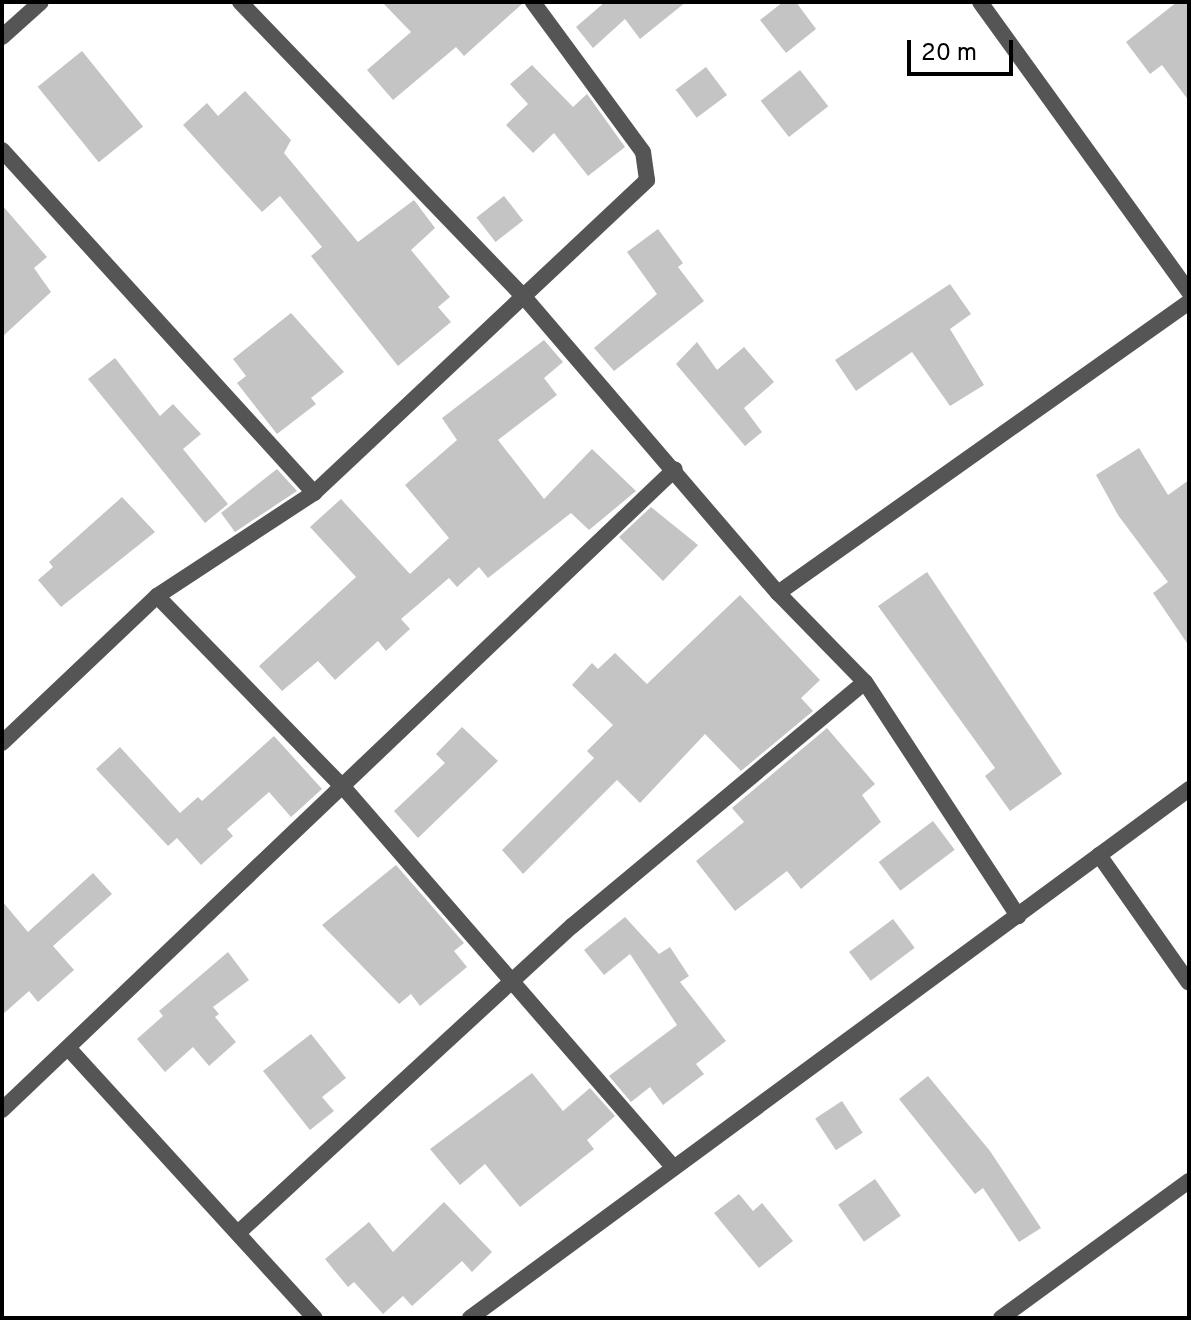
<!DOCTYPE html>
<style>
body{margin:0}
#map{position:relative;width:1191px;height:1320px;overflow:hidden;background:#fff;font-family:Overpass,sans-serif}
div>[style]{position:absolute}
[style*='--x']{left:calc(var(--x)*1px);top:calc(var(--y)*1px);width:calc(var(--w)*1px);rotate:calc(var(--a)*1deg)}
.building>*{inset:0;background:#c4c4c4;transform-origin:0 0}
.minor>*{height:16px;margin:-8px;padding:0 8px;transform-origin:8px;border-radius:8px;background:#555}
span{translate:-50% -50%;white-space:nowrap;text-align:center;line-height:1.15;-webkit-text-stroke:6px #fff;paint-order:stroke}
.frame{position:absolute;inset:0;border:4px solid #000;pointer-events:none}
.scale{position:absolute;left:907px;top:40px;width:106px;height:36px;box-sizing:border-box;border:4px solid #000;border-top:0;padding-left:10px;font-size:24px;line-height:28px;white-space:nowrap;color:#000;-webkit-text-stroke:6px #fff;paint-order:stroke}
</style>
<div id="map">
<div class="building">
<div style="clip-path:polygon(382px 2px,522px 2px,522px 4px,464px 56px,456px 47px,393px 100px,367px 70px,411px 32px)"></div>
<div style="clip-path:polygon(605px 2px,686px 2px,640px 39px,625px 19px,593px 48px,576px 27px)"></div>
<div style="clip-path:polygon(783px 2px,796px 2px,816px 29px,786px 53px,760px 20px)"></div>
<div style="clip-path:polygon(1177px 2px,1189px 2px,1189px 101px,1162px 65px,1150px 74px,1126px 42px)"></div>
<div style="left:82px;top:51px;width:97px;height:57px;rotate:51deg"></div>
<div style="clip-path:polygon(532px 65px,573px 107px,587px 94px,625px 147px,588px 176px,554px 133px,533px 153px,506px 125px,528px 104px,510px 84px)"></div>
<div style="left:706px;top:67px;width:35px;height:38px;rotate:53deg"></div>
<div style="left:800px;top:70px;width:46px;height:50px;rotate:52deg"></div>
<div style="clip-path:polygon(245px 91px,291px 140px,284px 153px,358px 242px,414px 200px,435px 228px,411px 250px,450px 297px,438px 307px,451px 322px,398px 366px,311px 256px,322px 247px,280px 196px,262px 212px,183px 125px,207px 103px,218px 116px)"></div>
<div style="left:504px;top:196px;width:31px;height:35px;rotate:52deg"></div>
<div style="clip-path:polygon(2px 205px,47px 257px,34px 268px,51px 292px,2px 337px)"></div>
<div style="clip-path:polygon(658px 229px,683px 263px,678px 267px,704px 301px,614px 371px,594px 348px,657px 294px,627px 252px)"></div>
<div style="clip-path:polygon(950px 284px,971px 314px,950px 329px,984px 385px,950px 406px,912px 352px,856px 391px,835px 360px)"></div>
<div style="clip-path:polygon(291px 313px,344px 372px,311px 398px,316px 404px,277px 434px,237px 383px,246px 376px,233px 359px)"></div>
<div style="clip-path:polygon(544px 340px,563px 362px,544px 378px,557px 395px,498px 440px,544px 499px,592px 449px,636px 491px,589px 530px,571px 513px,488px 578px,479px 567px,457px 587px,449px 578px,401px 619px,410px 629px,386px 651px,378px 641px,335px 680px,318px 661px,282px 691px,259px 666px,356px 577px,310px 527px,341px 499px,410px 574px,449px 538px,405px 485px,457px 440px,442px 418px)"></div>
<div style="clip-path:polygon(697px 342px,717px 370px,744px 347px,774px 382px,744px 408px,762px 432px,745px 446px,676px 364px)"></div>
<div style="clip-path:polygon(115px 358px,160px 416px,173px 404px,201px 434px,183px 449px,228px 504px,205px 523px,88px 379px)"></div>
<div style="clip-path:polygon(1139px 448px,1168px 495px,1189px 480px,1189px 646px,1153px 593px,1168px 582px,1118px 515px,1096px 475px)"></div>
<div style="clip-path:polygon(277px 469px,297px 491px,235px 532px,221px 513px)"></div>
<div style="clip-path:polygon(122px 497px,155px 532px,61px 607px,38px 580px,53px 567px,49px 562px)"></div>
<div style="clip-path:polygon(651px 507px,698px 545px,663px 581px,619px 537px)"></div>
<div style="clip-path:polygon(927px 572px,1062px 774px,1010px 811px,985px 776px,995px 768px,878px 606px)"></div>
<div style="clip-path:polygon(740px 595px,820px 680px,801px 698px,813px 711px,741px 771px,705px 734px,640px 803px,617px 780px,523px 874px,502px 850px,594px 758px,587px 751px,613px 725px,572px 685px,592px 663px,598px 669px,615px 653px,647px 684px)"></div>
<div style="clip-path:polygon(462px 727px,498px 761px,418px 838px,394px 811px,445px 763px,436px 754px)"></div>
<div style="clip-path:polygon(827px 728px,875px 784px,862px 795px,881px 822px,801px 889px,787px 871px,735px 911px,696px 861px,744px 822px,732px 808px)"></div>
<div style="clip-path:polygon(274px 736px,322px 789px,291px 817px,269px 792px,227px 829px,233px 836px,201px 865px,177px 838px,168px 846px,96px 769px,120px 747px,180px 813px,198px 797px,202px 801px)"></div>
<div style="left:933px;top:821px;width:36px;height:68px;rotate:53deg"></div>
<div style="clip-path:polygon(396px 865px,464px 943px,454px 951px,467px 967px,420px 1006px,411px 994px,399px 1004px,322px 925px)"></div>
<div style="clip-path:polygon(93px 873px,112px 894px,53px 946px,74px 970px,38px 1002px,29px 991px,2px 1015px,2px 901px,28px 932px)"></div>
<div style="clip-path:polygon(625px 917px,659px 954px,670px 947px,689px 976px,680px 982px,726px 1041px,696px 1064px,704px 1074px,663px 1105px,650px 1087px,631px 1102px,609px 1076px,677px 1025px,630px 954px,604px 975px,584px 950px)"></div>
<div style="left:893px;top:919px;width:36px;height:55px;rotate:53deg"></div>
<div style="clip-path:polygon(228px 952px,249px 980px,213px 1007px,219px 1014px,215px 1017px,236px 1042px,209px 1066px,193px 1047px,165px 1072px,137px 1039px,163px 1016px,159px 1011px)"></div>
<div style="clip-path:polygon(311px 1034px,346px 1078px,322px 1097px,334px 1111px,310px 1130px,263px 1071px)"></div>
<div style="clip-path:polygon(532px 1073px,563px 1111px,590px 1088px,615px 1116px,587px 1140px,594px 1149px,520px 1207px,485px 1164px,460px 1185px,430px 1149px)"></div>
<div style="clip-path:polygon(928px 1076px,990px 1151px,1041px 1228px,1019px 1242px,983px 1188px,975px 1194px,899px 1099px)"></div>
<div style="left:842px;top:1101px;width:38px;height:32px;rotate:57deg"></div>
<div style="left:875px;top:1179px;width:45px;height:45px;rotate:55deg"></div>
<div style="clip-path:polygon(739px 1194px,753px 1211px,762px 1203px,793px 1241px,759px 1268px,714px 1213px)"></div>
<div style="clip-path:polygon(444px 1202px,492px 1252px,472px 1272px,462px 1261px,412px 1306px,403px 1296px,383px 1314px,354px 1282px,348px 1287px,325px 1259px,369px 1222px,393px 1252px)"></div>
</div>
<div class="minor">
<div style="--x:240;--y:2;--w:411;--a:46.1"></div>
<div style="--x:525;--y:298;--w:389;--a:49.4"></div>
<div style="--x:778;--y:593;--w:124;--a:45.7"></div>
<div style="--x:865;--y:682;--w:280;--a:56.8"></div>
<div style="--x:980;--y:2;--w:357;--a:54.2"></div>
<div style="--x:2;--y:37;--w:52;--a:-41.9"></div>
<div style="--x:2;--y:150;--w:464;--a:47.7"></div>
<div style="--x:778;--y:593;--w:504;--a:-35.3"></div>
<div style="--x:157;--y:596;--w:268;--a:45.8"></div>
<div style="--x:344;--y:788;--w:503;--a:49.03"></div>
<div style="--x:2;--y:743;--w:214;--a:-43.5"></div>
<div style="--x:157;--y:596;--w:188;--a:-33.3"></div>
<div style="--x:314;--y:493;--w:457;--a:-43.2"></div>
<div style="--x:647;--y:180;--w:28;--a:-98"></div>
<div style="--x:643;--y:152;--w:186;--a:-126.3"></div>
<div style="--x:1099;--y:855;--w:156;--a:54.9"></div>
<div style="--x:70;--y:1050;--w:363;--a:47.6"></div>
<div style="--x:2;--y:1110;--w:929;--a:-43.6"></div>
<div style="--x:238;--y:1233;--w:454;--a:-42.6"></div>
<div style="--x:572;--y:926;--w:381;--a:-39.8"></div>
<div style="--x:470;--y:1318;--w:893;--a:-36.34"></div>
<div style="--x:1001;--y:1318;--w:233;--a:-36.1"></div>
</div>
<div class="frame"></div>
<div class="scale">20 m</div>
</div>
